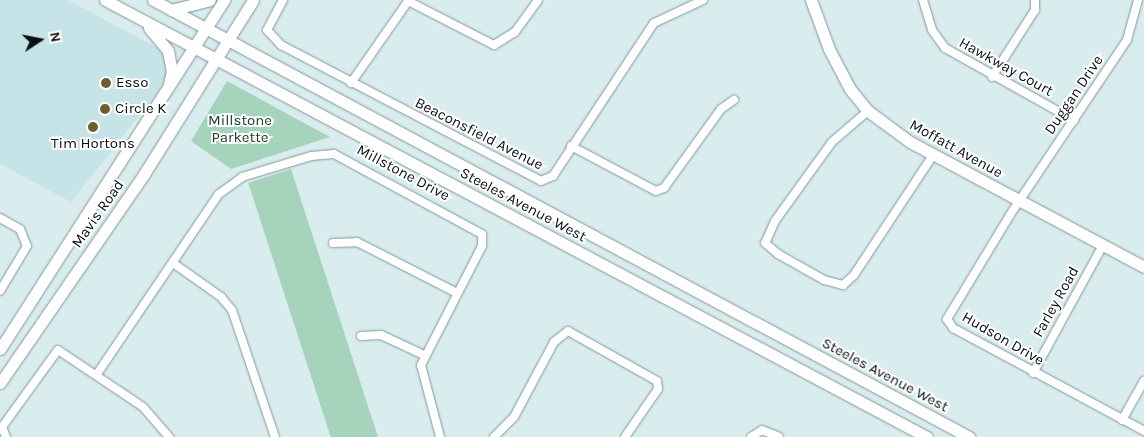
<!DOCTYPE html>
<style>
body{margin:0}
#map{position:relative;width:1144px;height:437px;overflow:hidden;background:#d9edef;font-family:Karla,sans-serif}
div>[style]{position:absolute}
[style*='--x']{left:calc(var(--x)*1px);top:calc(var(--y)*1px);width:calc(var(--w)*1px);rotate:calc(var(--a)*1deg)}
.built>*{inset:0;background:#c6e4e7}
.green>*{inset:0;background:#a5d3bc;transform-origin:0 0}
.roads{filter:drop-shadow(0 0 1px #859799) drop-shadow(0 0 1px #859799)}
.street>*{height:8px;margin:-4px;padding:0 4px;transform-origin:4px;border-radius:4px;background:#fff}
.secondary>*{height:11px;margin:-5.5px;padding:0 5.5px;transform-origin:5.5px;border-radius:5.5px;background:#fff}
.dots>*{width:14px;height:14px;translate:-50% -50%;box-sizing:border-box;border:2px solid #fff;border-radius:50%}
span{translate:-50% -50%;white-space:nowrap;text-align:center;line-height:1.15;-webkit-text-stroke:4px #fff;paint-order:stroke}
.street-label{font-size:15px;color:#091011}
.poi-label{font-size:15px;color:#091011}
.left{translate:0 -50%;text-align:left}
.park-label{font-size:15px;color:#16402f}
.north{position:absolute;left:15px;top:15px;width:50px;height:50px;-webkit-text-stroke:4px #fff;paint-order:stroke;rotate:79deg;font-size:14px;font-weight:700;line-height:20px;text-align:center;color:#091011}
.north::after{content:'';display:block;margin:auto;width:18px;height:22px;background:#091011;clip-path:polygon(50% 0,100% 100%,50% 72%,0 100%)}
</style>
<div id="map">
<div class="built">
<div style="clip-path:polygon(0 0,68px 0,173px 56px,174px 72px,71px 202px,0 164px)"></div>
</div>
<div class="green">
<div style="clip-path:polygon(227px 81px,330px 137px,231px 169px,191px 141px)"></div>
<div style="left:291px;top:169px;width:281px;height:45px;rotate:72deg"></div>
</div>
<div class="roads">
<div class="street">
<div style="--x:283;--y:0;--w:34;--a:118"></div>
<div style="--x:267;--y:30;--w:21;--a:47"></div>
<div style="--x:281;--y:45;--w:293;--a:27.6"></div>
<div style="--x:541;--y:181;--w:13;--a:-23"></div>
<div style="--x:553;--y:176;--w:183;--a:-56.6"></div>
<div style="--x:654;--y:23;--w:54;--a:-25.1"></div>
<div style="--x:923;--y:0;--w:31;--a:73"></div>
<div style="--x:932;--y:30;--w:22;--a:54"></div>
<div style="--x:945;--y:48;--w:148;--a:29.2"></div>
<div style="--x:1138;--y:0;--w:41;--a:105.4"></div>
<div style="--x:1127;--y:40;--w:211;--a:123.8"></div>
<div style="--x:1010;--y:215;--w:122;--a:121.2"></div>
<div style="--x:947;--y:319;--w:11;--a:56"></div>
<div style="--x:953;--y:328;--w:217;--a:28.3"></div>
<div style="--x:408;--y:1;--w:97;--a:27.1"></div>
<div style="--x:494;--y:45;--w:25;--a:-32"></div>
<div style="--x:515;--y:32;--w:39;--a:-54"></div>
<div style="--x:992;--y:77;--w:80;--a:-57.3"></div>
<div style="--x:1035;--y:10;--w:10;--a:-90"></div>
<div style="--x:351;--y:83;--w:101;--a:-55.1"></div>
<div style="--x:868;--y:111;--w:48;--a:139.3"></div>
<div style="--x:832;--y:142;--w:97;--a:125.8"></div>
<div style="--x:775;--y:221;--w:24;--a:114"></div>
<div style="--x:765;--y:243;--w:17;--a:40"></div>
<div style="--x:778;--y:254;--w:53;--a:29.5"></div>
<div style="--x:824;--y:280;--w:20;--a:15"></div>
<div style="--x:843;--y:285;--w:15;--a:-42"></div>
<div style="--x:854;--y:275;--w:144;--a:-56.6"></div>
<div style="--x:571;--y:146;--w:96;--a:27.9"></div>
<div style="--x:656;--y:191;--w:9;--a:-21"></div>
<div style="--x:664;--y:188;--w:97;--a:-54.2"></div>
<div style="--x:721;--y:109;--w:16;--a:-35"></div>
<div style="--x:0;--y:218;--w:23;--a:29"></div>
<div style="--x:20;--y:229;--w:18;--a:68"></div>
<div style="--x:27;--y:246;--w:52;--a:121"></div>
<div style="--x:333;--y:243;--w:24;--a:-2"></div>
<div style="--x:357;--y:242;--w:112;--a:27"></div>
<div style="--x:173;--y:263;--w:59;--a:35.3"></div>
<div style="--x:221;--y:297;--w:17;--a:50"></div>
<div style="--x:232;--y:310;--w:134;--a:71.3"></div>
<div style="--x:361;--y:336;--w:20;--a:-3"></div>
<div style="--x:381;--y:335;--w:47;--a:24.9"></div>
<div style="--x:1033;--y:373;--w:146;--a:-61.3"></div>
<div style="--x:97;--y:374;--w:217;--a:-55.9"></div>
<div style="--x:219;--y:194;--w:29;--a:-36"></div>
<div style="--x:242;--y:177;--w:72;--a:-16.9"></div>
<div style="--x:311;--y:156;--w:23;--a:-5"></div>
<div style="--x:334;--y:154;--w:168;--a:28.4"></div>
<div style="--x:482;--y:234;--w:12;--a:90"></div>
<div style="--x:482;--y:246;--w:134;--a:117.1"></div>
<div style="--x:421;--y:365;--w:74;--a:75.2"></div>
<div style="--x:1122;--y:420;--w:45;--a:-60.6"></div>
<div style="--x:6;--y:437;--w:11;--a:-112"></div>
<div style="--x:2;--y:427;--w:95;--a:-54"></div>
<div style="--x:58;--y:350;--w:102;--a:33.8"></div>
<div style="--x:143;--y:407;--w:40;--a:49"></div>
<div style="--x:494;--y:437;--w:28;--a:-45"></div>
<div style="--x:514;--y:417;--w:85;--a:-61.9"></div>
<div style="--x:554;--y:342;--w:18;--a:-38"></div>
<div style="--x:568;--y:331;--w:102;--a:29.3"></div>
<div style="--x:657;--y:381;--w:8;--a:83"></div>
<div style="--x:658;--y:389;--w:58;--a:124.5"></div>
<div style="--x:751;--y:437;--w:13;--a:-32"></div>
<div style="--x:762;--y:430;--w:18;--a:22"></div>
</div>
<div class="secondary">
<div style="--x:105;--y:0;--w:931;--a:28"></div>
<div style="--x:153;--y:0;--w:926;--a:28.17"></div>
<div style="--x:811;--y:0;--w:52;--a:69.8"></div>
<div style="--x:829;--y:49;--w:45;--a:62.3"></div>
<div style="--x:850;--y:89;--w:28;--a:51"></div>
<div style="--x:868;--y:111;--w:52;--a:36.4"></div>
<div style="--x:910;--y:142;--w:265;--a:28.1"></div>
<div style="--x:171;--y:10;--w:40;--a:-14.4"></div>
<div style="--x:149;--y:28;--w:30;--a:50"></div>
<div style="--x:168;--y:51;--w:20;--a:79"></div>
<div style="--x:172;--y:71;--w:13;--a:103"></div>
<div style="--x:0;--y:349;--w:415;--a:-57.3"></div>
<div style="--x:0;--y:383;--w:254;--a:-55.4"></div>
<div style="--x:144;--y:174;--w:205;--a:-57.9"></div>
</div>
</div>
<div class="dots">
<div style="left:106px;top:83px;background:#69612d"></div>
<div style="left:105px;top:109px;background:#69612d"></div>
<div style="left:93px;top:127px;background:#69612d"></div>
</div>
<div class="street-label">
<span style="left:1006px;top:67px;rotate:29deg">Hawkway Court</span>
<span style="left:1074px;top:95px;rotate:-56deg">Duggan Drive</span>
<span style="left:479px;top:134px;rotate:27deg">Beaconsfield Avenue</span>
<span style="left:956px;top:149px;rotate:29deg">Moffatt Avenue</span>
<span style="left:403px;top:173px;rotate:28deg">Millstone Drive</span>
<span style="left:523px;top:205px;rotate:28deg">Steeles Avenue West</span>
<span style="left:98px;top:214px;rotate:-55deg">Mavis Road</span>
<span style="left:1056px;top:302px;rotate:-61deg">Farley Road</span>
<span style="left:1003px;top:339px;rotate:30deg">Hudson Drive</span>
<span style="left:885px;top:375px;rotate:28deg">Steeles Avenue West</span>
</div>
<div class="poi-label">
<span class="left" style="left:116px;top:83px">Esso</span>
<span class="left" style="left:115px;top:109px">Circle K</span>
<span style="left:93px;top:144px">Tim Hortons</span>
</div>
<div class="park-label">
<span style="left:240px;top:129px">Millstone<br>Parkette</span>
</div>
<div class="north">N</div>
</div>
